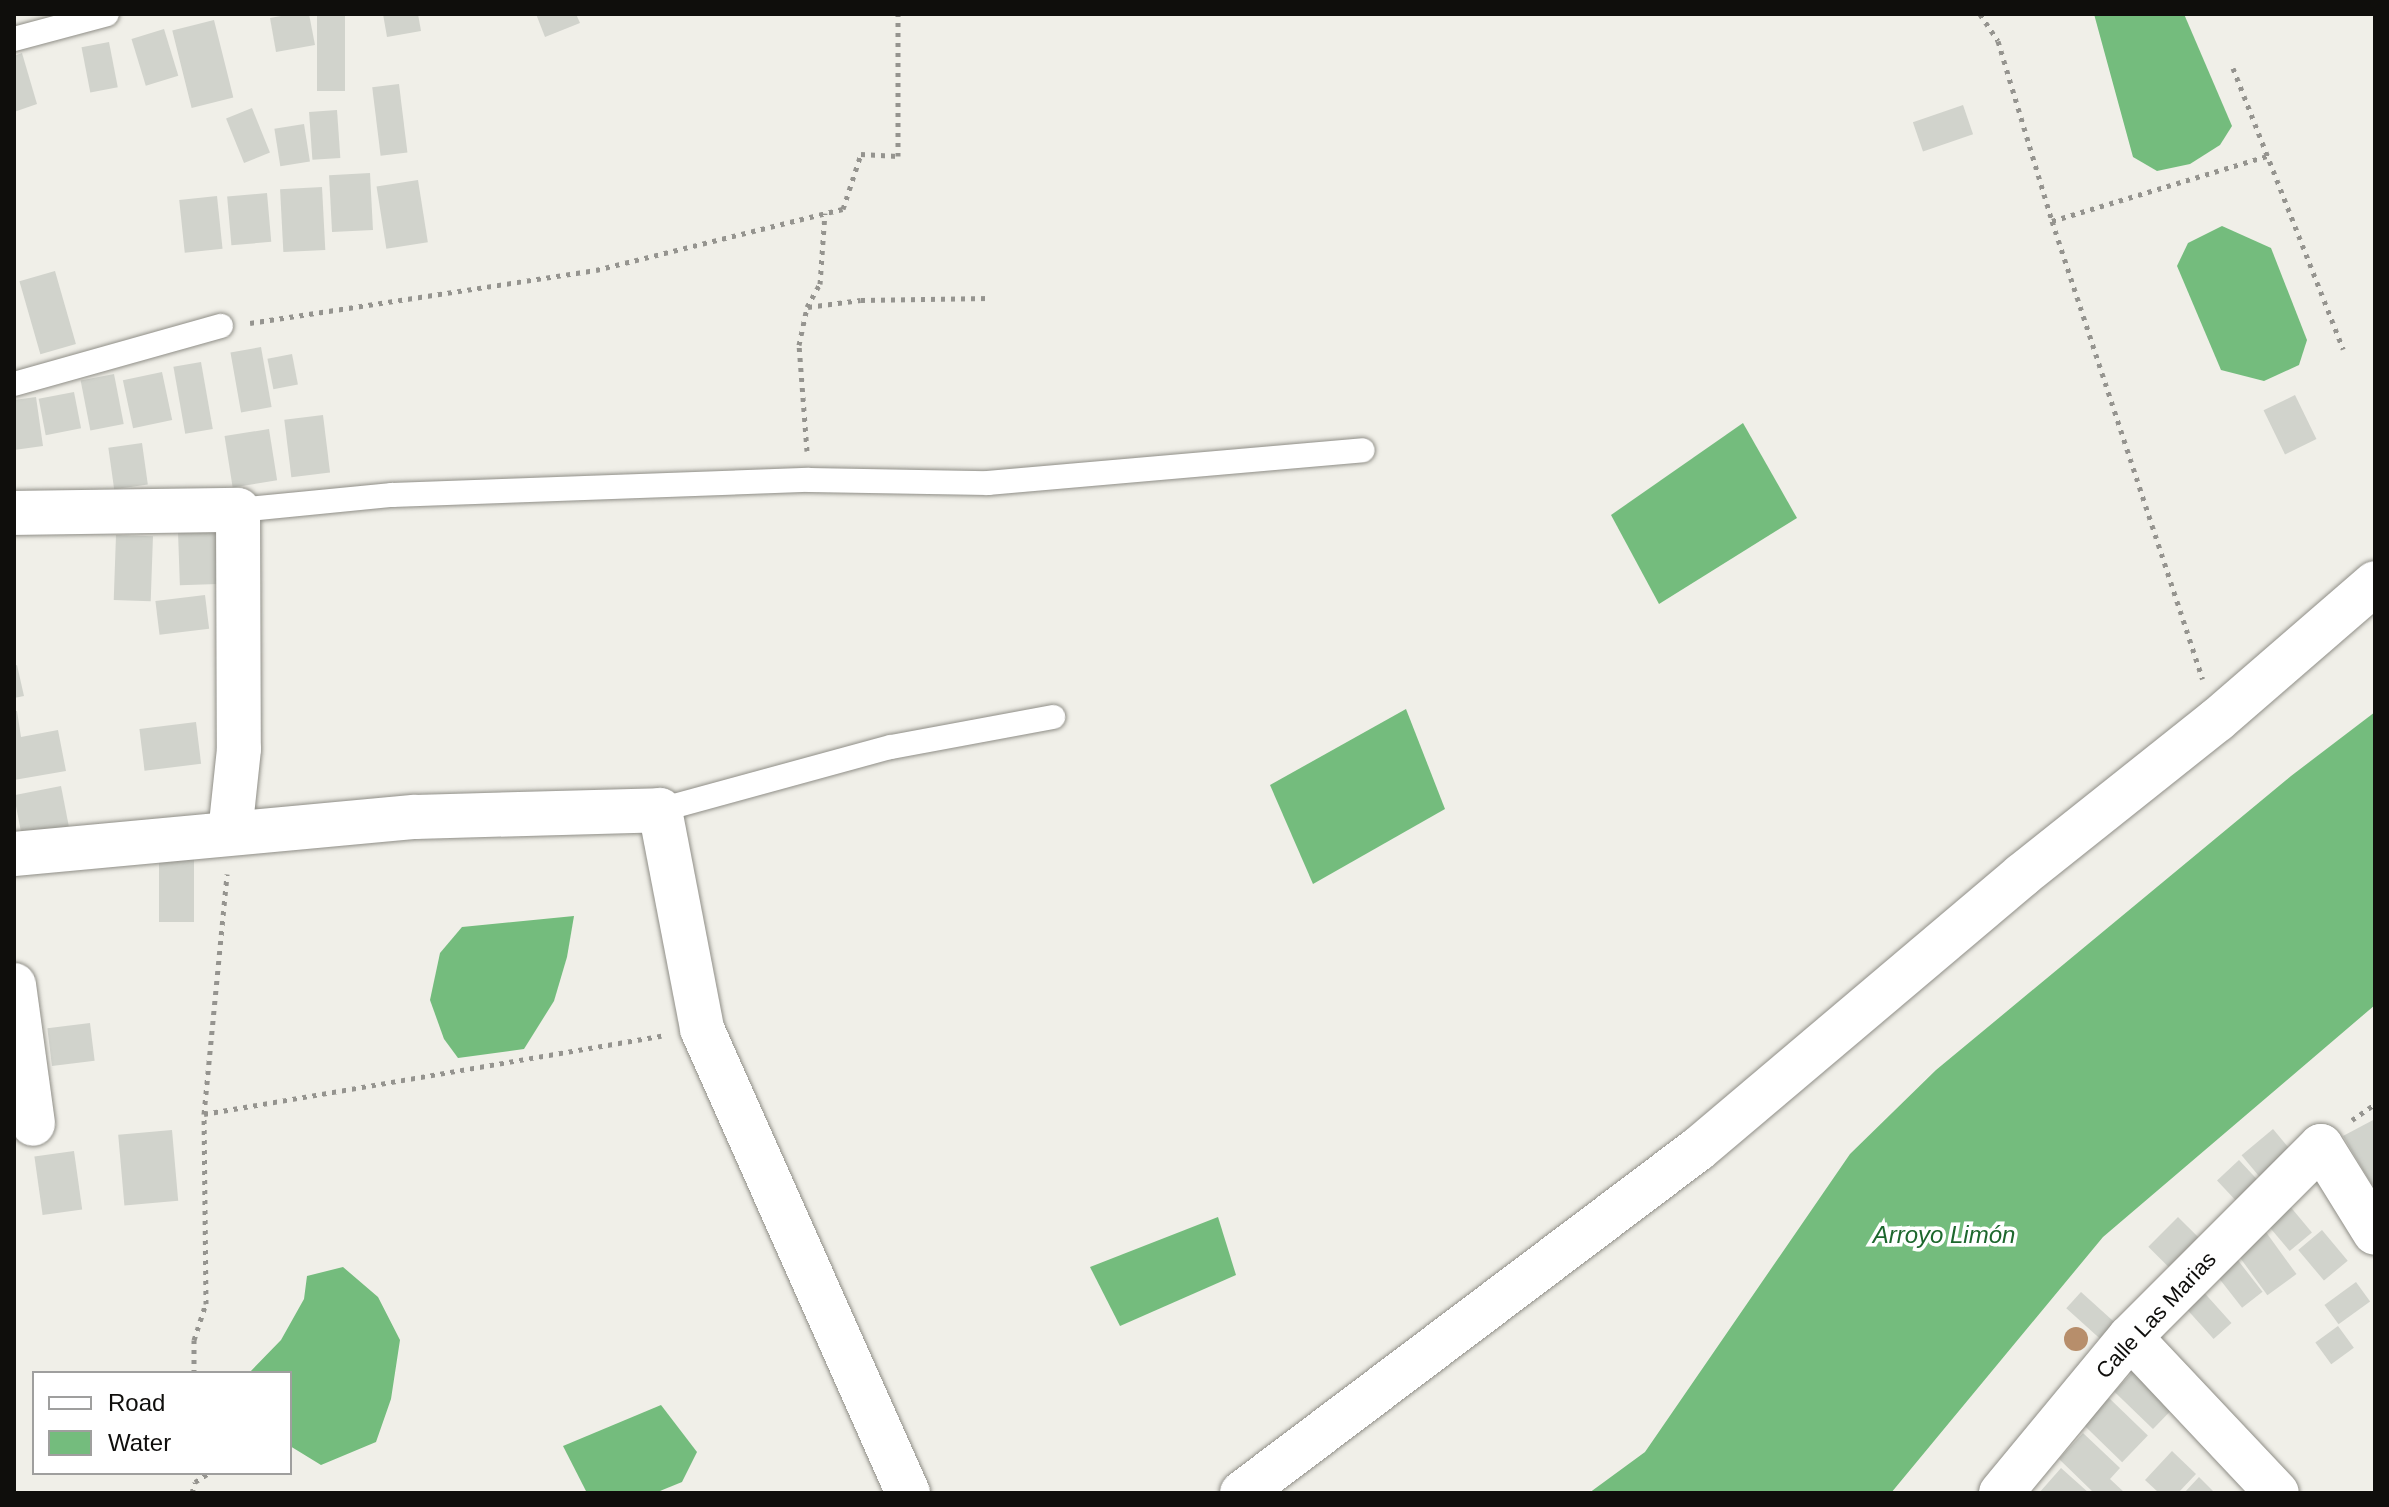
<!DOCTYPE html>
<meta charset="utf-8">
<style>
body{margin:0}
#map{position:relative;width:2389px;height:1507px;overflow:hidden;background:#f0efe8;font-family:Arial,sans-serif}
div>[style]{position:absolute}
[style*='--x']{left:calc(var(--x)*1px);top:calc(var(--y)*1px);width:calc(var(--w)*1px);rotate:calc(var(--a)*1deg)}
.water>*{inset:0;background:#74bc7d}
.building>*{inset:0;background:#d1d3cc;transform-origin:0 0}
.path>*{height:5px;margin-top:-2.5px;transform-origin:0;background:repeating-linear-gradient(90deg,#95948f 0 4px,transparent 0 10px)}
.roads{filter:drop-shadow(0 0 2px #8f8e87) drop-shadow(0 0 2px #8f8e87)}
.lane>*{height:24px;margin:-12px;padding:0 12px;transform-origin:12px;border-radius:12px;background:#fff}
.street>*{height:44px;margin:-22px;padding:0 22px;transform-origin:22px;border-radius:22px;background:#fff}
.trees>*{width:24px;height:24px;margin:-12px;border-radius:50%;background:#b78e6b}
span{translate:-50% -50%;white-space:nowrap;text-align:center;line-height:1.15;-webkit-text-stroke:7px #fff;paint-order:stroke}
.street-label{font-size:22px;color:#0f0e0c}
.water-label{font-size:24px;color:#1d672d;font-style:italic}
.frame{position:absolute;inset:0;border:16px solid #0f0e0c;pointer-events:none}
.legend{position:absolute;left:32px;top:1371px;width:260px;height:104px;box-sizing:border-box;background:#fff;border:2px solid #9f9f9e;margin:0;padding:10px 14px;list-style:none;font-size:24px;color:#0f0e0c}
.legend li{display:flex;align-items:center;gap:16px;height:40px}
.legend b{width:40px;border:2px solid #9f9f9e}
</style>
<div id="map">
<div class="water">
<div style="clip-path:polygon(2094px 14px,2184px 14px,2232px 126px,2220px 145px,2190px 164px,2157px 171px,2133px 157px)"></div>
<div style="clip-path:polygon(2222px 226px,2271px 248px,2307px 340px,2299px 365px,2264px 381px,2221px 370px,2177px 266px,2188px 243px)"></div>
<div style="clip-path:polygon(1743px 423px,1797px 518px,1659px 604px,1611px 515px)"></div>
<div style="clip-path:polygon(1406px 709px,1445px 809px,1313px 884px,1270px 785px)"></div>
<div style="clip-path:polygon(2375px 712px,2375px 1005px,2103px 1237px,1891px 1493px,1589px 1493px,1645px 1452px,1850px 1154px,1936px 1070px,2291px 776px)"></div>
<div style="clip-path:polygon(574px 916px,567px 957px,554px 1001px,524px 1049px,458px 1058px,444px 1039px,430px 1000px,440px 953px,462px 927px)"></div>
<div style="clip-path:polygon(1218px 1217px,1236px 1275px,1120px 1326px,1090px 1267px)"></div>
<div style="clip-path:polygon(343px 1267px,378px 1297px,400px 1340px,391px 1399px,376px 1442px,321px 1465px,290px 1446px,290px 1373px,249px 1373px,281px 1340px,304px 1299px,307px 1276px)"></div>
<div style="clip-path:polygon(661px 1405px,697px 1452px,682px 1482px,655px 1493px,587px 1493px,563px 1446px)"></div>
</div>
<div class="building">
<div style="clip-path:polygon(292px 14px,309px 14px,315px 45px,276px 52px,270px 18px)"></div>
<div style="left:317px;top:14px;width:28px;height:77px"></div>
<div style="clip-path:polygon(383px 14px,418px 14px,421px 31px,387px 37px)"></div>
<div style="clip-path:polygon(536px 14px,576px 14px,580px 23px,545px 37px)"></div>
<div style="left:214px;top:20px;width:80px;height:43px;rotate:76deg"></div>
<div style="left:164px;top:29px;width:49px;height:34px;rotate:73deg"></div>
<div style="left:109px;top:42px;width:46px;height:28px;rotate:79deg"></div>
<div style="clip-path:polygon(22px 53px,37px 104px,14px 112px,14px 56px)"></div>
<div style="left:399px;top:84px;width:69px;height:27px;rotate:83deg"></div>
<div style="left:1963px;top:105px;width:31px;height:53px;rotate:71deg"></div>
<div style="left:252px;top:108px;width:48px;height:28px;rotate:68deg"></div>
<div style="left:337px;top:110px;width:48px;height:28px;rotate:86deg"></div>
<div style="left:304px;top:124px;width:38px;height:30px;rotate:81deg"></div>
<div style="left:370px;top:173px;width:57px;height:41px;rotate:87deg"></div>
<div style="left:418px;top:180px;width:63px;height:42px;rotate:81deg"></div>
<div style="left:322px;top:187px;width:63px;height:42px;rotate:87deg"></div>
<div style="left:267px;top:193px;width:49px;height:40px;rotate:85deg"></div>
<div style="left:217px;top:196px;width:53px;height:38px;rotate:84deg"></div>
<div style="left:55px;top:271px;width:76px;height:37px;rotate:74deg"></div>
<div style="left:261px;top:347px;width:61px;height:31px;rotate:80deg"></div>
<div style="left:292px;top:354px;width:31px;height:25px;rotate:79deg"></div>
<div style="left:201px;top:362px;width:68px;height:28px;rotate:80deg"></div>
<div style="left:162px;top:372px;width:49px;height:40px;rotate:78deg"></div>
<div style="left:114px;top:374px;width:51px;height:34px;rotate:79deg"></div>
<div style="left:74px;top:392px;width:37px;height:36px;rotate:79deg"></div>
<div style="left:2295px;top:395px;width:49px;height:35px;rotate:64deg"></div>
<div style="clip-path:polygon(36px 397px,43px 446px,14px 450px,14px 400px)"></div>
<div style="left:323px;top:415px;width:58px;height:39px;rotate:83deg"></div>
<div style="left:269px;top:429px;width:52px;height:45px;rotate:81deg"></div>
<div style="left:142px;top:443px;width:42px;height:34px;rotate:82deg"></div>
<div style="left:216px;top:531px;width:53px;height:38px;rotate:88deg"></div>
<div style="left:116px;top:535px;width:37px;height:65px;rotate:2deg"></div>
<div style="left:205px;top:595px;width:34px;height:50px;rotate:83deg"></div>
<div style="clip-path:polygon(17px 665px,24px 696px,14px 698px,14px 666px)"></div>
<div style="clip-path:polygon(14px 711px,17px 711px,21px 737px,58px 730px,66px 771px,14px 780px)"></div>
<div style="left:196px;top:722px;width:42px;height:57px;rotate:83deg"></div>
<div style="left:61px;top:786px;width:41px;height:48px;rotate:79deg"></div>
<div style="left:159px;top:852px;width:35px;height:70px"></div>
<div style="left:90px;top:1023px;width:38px;height:43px;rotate:83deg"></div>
<div style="clip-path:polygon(2375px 1119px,2375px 1183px,2372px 1185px,2343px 1136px)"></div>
<div style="left:2273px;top:1129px;width:34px;height:41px;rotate:50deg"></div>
<div style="left:172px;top:1130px;width:71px;height:54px;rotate:85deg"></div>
<div style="left:74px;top:1151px;width:59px;height:40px;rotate:82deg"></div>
<div style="left:2239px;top:1160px;width:33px;height:30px;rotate:47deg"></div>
<div style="left:2283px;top:1198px;width:45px;height:29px;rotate:50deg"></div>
<div style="left:2178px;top:1217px;width:33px;height:42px;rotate:45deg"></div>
<div style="left:2263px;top:1228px;width:57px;height:36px;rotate:54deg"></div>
<div style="left:2322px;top:1230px;width:40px;height:31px;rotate:50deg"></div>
<div style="left:2233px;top:1254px;width:48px;height:26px;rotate:52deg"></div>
<div style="left:2356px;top:1282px;width:24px;height:39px;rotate:54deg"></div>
<div style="left:2200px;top:1288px;width:47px;height:24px;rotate:48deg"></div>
<div style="left:2081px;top:1292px;width:47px;height:22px;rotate:42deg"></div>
<div style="left:2338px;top:1326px;width:27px;height:28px;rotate:54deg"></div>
<div style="left:2135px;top:1370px;width:54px;height:30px;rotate:44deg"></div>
<div style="left:2109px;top:1398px;width:54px;height:37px;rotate:44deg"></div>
<div style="clip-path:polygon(2083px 1433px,2120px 1468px,2110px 1479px,2125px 1493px,2094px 1493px,2059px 1459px)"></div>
<div style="clip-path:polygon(2172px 1451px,2196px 1474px,2178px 1493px,2159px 1493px,2145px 1480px)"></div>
<div style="clip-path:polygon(2061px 1468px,2089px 1493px,2039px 1493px)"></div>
<div style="clip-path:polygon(2199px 1477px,2215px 1493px,2184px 1493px)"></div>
</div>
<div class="path">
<div style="--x:1980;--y:14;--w:32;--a:56"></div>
<div style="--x:1998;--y:41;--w:188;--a:73.3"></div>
<div style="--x:2052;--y:221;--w:482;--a:71.8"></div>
<div style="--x:2233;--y:68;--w:302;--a:68.6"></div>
<div style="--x:2052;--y:221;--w:225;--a:-16.8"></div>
<div style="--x:808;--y:307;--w:53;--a:-7.5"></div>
<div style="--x:861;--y:300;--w:129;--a:-0.9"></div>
<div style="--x:250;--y:323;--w:350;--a:-8.7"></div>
<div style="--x:596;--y:270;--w:254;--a:-13.9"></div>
<div style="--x:843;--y:209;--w:58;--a:-71.9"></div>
<div style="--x:861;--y:154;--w:37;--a:3"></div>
<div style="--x:898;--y:156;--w:142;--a:-90"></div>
<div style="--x:807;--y:451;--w:106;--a:-94.3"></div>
<div style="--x:799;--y:345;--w:39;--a:-78"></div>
<div style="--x:807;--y:307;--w:26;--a:-61"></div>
<div style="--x:820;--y:284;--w:71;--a:-86"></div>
<div style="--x:204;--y:1114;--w:464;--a:-9.7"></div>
<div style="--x:2352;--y:1120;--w:28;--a:-35"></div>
<div style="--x:194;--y:1373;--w:33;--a:-90"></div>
<div style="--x:194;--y:1340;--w:38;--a:-72"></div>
<div style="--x:206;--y:1304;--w:190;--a:-90.6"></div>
<div style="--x:204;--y:1114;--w:241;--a:-84.5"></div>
<div style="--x:192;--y:1493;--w:11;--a:-75"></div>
<div style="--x:195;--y:1482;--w:17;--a:-33"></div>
</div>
<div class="roads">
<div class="lane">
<div style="--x:14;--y:39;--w:96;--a:-15"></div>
<div style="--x:14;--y:384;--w:215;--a:-15.7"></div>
<div style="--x:238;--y:510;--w:155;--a:-5.6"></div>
<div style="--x:392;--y:495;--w:417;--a:-2.1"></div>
<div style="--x:809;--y:480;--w:179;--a:1"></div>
<div style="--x:988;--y:483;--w:376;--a:-5"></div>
<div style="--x:660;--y:810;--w:239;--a:-15.3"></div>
<div style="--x:891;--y:747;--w:165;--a:-10.5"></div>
</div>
<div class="street">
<div style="--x:14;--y:513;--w:224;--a:-0.8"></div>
<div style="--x:238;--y:510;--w:239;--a:89.8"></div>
<div style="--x:239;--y:749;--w:84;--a:96.1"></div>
<div style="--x:14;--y:854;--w:403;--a:-5.3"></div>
<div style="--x:415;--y:817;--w:245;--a:-1.6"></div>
<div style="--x:660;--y:810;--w:223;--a:79.1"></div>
<div style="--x:702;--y:1029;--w:508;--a:66.06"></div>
<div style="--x:14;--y:985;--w:140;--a:82.2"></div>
<div style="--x:2130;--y:1337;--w:214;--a:46.7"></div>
<div style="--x:1242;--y:1493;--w:571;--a:-37.03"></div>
<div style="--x:1698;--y:1149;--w:424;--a:-40.2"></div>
<div style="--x:2022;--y:875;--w:249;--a:-38.5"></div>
<div style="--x:2217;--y:720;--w:209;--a:-40.9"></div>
<div style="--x:2001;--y:1493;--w:202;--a:-50.4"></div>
<div style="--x:2130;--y:1337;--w:270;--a:-45"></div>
<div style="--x:2321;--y:1146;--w:102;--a:58.2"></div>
</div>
</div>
<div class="trees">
<div style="left:2076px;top:1339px"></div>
</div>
<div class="street-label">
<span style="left:2156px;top:1315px;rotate:-47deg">Calle Las Marias</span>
</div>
<div class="water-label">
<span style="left:1944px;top:1235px">Arroyo Limón</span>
</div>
<div class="frame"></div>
<ul class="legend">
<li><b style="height:10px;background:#fff"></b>Road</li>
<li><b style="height:22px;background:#74bc7d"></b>Water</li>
</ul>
</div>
